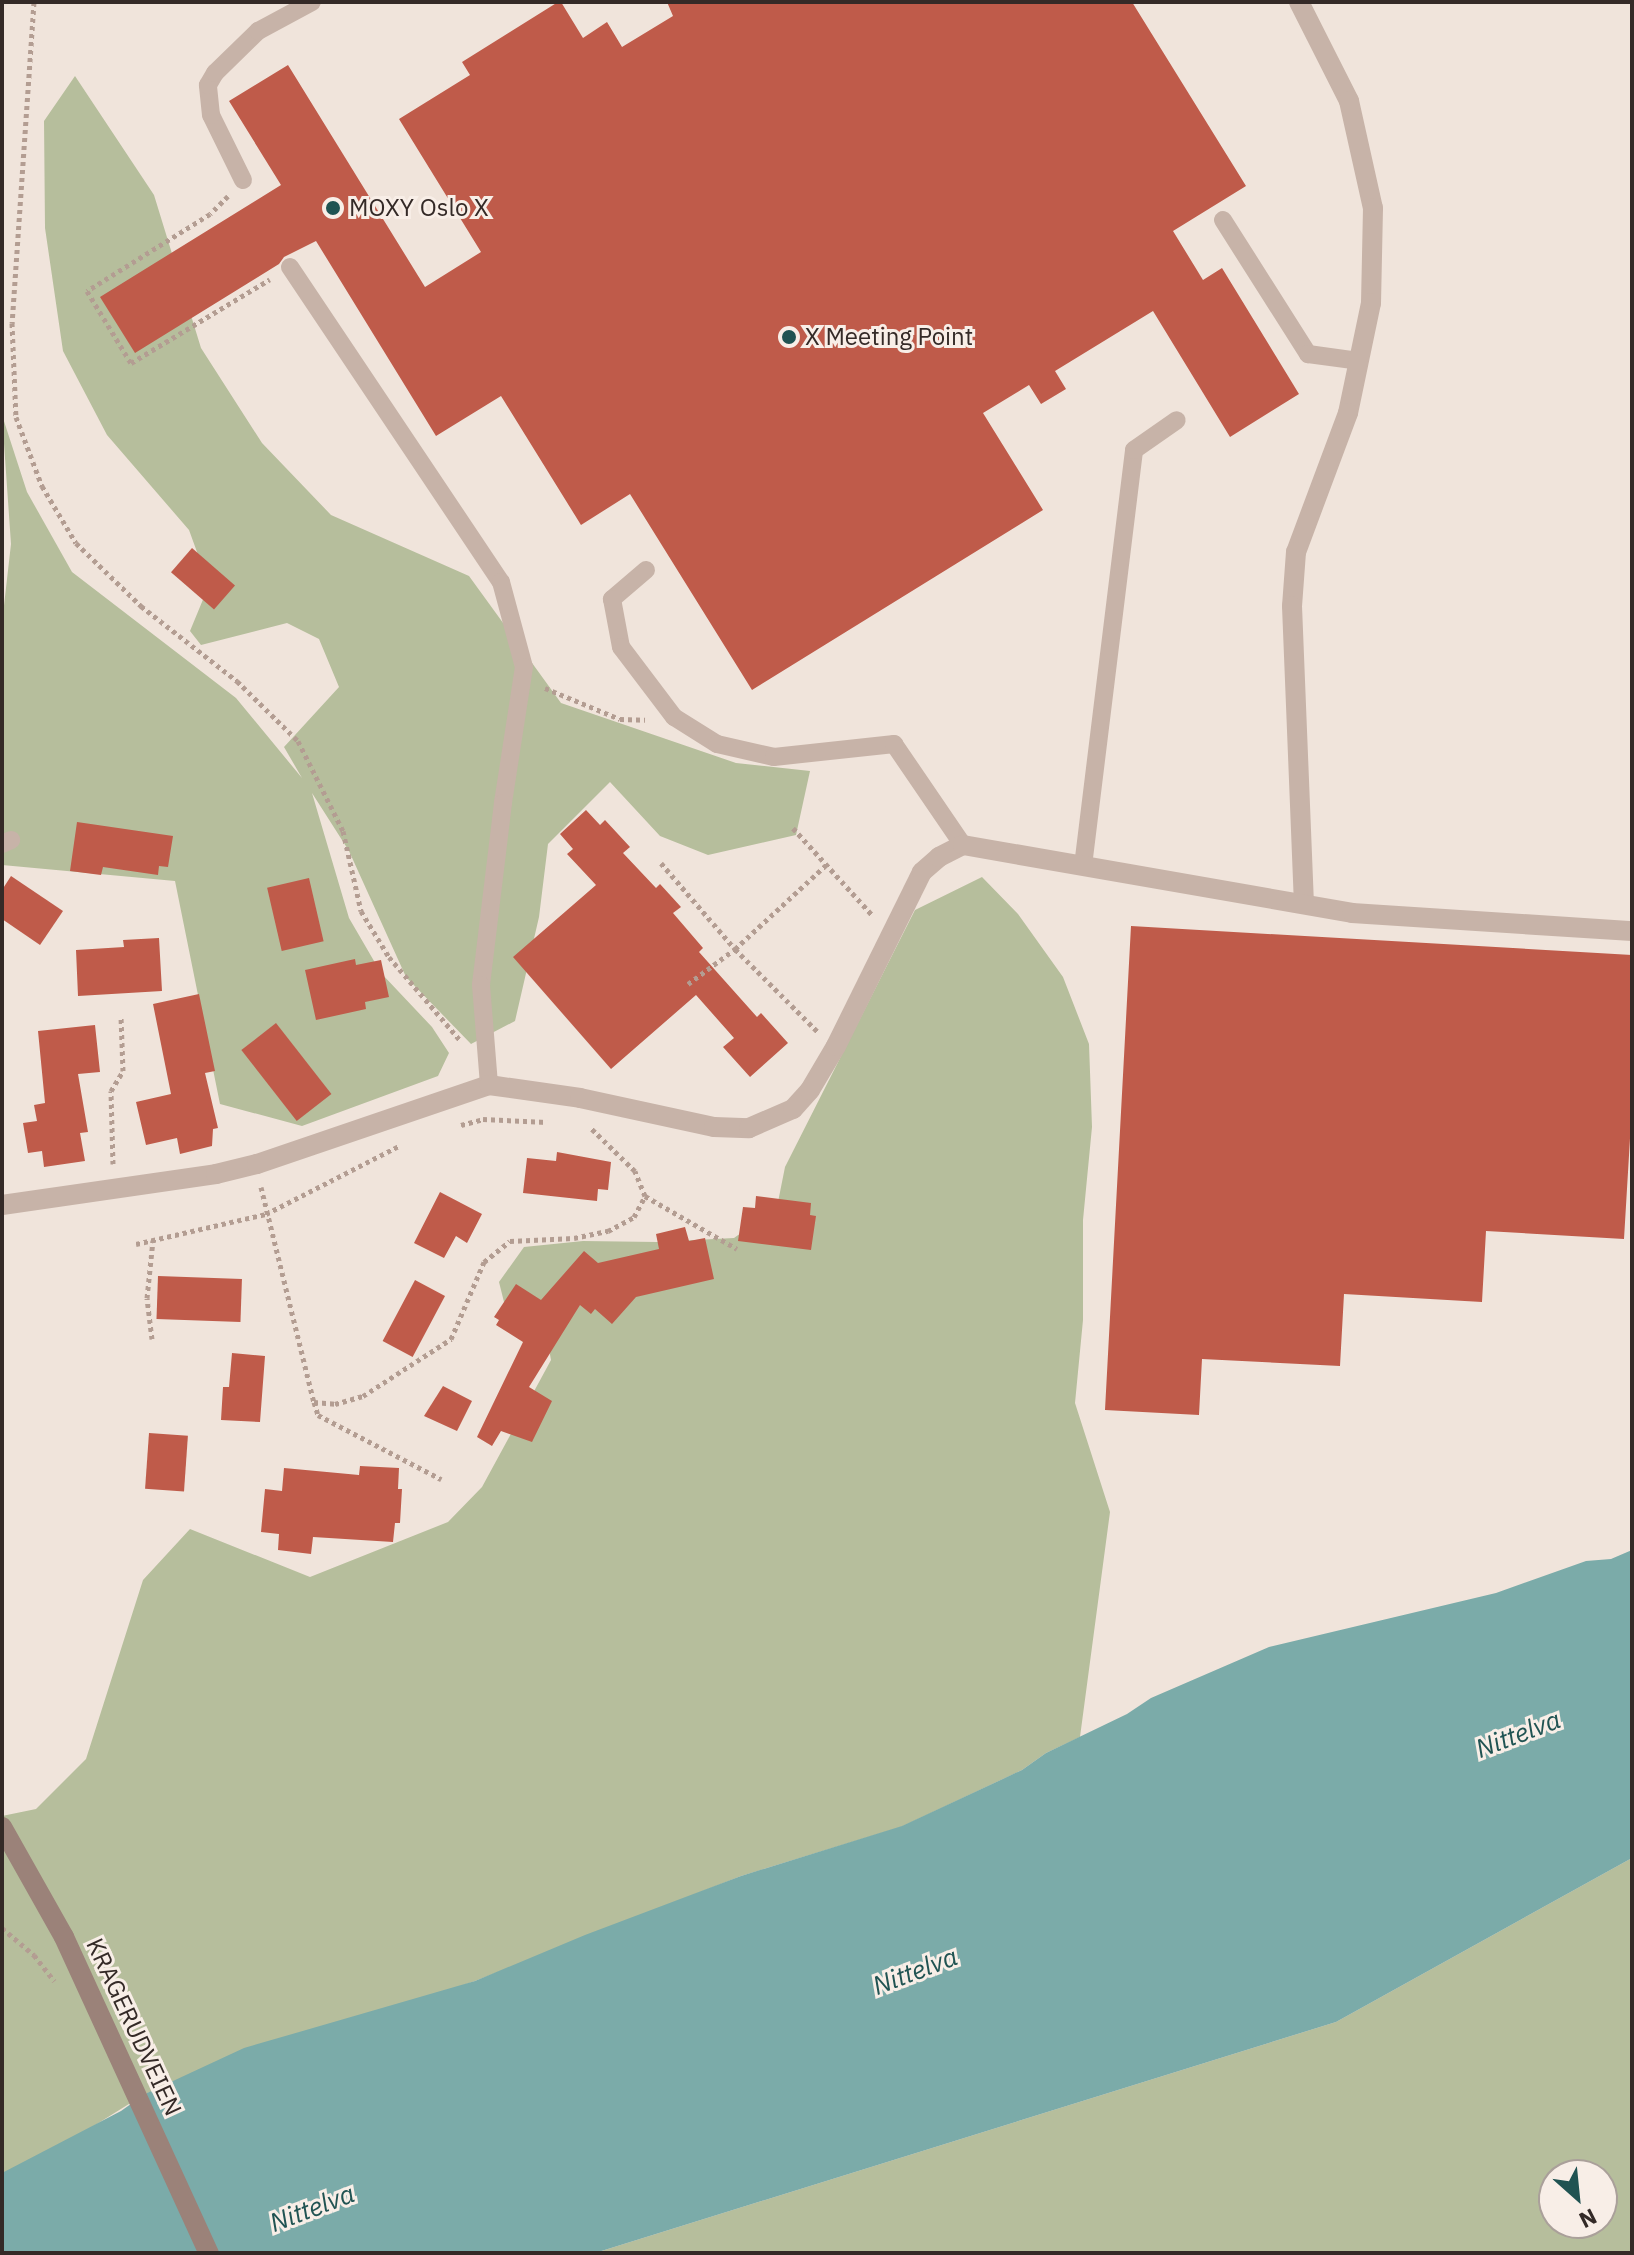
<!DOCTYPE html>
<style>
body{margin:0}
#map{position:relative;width:1634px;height:2255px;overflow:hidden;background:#f0e4db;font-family:"IBM Plex Sans",sans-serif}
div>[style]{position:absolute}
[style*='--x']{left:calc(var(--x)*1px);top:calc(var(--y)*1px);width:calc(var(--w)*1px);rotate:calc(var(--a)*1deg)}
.green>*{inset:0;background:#b6be9c}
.water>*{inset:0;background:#7baba9}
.building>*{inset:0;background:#bf5b4a;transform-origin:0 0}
.path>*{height:5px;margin-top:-2.5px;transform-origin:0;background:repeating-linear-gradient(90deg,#b39d92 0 4px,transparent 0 8px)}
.service>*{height:18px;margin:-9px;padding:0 9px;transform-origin:9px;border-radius:9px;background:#c7b3a8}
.minor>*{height:20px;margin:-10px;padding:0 10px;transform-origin:10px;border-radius:10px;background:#c7b3a8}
.secondary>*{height:20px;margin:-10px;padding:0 10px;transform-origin:10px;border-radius:10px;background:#9b8279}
.dots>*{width:22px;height:22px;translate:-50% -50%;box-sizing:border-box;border:4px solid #f8eee7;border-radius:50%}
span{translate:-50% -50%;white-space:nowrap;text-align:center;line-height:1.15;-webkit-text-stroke:6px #f8eee7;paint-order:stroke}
.poi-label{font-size:24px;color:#342a27}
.left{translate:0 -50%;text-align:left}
.street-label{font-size:24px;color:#342a27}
.water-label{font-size:26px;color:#205352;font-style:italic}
.frame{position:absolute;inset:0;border:4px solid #342a27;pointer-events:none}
.north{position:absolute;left:1538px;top:2159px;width:80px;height:80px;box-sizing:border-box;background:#f8eee7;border:2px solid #aaa09a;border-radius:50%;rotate:153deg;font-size:22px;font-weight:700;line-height:32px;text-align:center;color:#342a27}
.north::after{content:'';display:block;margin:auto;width:28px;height:36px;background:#205352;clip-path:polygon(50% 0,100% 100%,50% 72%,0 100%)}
</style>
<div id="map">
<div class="green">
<div style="clip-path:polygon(75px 76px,154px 195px,201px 348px,262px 443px,331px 515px,469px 576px,561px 703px,736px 763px,810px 771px,796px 835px,708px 855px,660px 836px,610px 782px,548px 844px,539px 917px,515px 1021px,471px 1044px,406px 977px,349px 851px,312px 793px,349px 918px,381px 973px,432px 1027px,449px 1053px,438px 1076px,302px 1126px,220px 1104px,175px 881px,2px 865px,2px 623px,11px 544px,2px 415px,27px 492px,72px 572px,236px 698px,302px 778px,284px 747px,339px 687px,319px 639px,287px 623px,201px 645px,190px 631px,209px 585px,189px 530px,107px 435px,63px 351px,45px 228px,44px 121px)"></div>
<div style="clip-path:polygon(982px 877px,1018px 914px,1063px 977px,1089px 1044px,1092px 1127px,1083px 1220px,1083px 1320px,1075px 1403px,1110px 1512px,1080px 1737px,1046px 1753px,1022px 1770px,901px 1827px,741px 1876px,475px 1981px,145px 2094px,2px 2183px,2px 1816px,36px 1809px,86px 1759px,143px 1580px,190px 1529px,310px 1577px,448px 1522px,482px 1487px,551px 1360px,546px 1333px,504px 1302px,499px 1282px,524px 1247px,583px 1241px,657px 1242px,734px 1238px,777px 1207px,785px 1167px,915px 910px)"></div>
<div style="clip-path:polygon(evenodd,1632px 1858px,1632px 2253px,595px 2253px,1336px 2022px,1632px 1858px,1554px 2175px,1602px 2175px,1602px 2223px,1554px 2223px,1554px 2175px)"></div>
</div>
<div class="water">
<div style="clip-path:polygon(1632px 1550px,1632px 1858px,1336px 2022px,595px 2253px,2px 2253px,2px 2173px,121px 2111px,145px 2094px,244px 2048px,475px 1981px,585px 1935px,741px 1876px,902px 1826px,1022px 1770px,1046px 1753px,1127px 1714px,1151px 1698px,1269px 1647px,1496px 1593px,1586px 1561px,1611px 1559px)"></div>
</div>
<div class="building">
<div style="clip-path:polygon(558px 2px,561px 2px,583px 38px,607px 22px,622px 47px,673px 16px,667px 2px,1132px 2px,1246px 186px,1173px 231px,1203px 280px,1222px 268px,1299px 394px,1230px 437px,1153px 311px,1055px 371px,1066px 389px,1041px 404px,1029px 385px,983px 413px,1043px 510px,752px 690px,630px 494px,581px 525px,501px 396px,436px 436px,316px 241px,284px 257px,279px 264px,135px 353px,100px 297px,281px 185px,229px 101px,288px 65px,425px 287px,481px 252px,399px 119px,470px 75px,462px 62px)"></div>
<div style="left:192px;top:548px;width:57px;height:32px;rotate:41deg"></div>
<div style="clip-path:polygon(586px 810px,600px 825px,605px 820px,630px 847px,623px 853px,656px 888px,660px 884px,681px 907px,673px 913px,703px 948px,699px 952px,757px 1017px,761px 1013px,788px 1043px,750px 1077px,723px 1047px,734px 1038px,696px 995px,611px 1069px,513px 957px,596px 885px,567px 854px,573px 849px,560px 834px)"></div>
<div style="clip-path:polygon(77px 822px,173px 836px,168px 867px,159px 866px,158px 875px,103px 867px,101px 875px,70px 871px)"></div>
<div style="clip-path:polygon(11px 876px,63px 911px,40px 945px,2px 919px,2px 890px)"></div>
<div style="left:309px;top:878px;width:65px;height:43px;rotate:77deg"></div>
<div style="clip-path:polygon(1131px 926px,1632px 955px,1632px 1105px,1624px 1239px,1486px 1231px,1482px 1302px,1344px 1294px,1340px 1366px,1202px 1359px,1199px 1415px,1105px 1410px)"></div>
<div style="clip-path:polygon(159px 938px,162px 991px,78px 996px,76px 950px,124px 947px,123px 940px)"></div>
<div style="clip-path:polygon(355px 959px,356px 965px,381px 960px,389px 997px,365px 1002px,366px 1009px,316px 1020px,305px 970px)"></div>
<div style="clip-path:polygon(199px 994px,215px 1071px,205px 1073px,218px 1128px,213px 1129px,212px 1146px,180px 1154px,177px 1138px,146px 1145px,136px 1102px,171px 1094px,153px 1004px)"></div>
<div style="left:276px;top:1023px;width:90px;height:44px;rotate:52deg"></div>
<div style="clip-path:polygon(95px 1025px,100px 1072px,78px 1074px,88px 1132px,80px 1133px,85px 1161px,44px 1167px,42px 1151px,28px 1153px,23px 1123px,37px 1121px,34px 1105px,45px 1103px,38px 1031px)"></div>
<div style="clip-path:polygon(557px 1152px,611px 1162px,608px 1190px,598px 1189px,597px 1201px,523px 1193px,527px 1158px,556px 1161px)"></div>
<div style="clip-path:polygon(440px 1192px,482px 1214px,467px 1243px,456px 1236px,444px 1258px,414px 1243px)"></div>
<div style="clip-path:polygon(756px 1196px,811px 1203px,810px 1215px,816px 1216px,811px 1250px,738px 1241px,743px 1207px,755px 1208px)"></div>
<div style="clip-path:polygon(685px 1227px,689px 1241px,705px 1238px,714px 1279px,636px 1297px,612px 1324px,595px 1309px,591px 1314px,580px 1305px,529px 1387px,552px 1401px,532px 1442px,501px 1431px,492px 1446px,477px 1437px,523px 1342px,496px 1325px,499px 1320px,494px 1317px,516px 1284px,541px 1300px,584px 1251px,598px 1263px,659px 1249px,656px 1234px)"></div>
<div style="left:158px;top:1276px;width:84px;height:43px;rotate:2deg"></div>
<div style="left:415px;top:1280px;width:34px;height:69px;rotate:28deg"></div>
<div style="clip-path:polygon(232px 1353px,265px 1356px,260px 1422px,221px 1420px,223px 1387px,229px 1387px)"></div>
<div style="clip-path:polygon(443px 1386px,472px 1401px,457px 1431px,424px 1416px)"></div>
<div style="left:149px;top:1433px;width:39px;height:56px;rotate:4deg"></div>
<div style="clip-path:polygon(360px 1466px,399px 1468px,398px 1489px,402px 1489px,400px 1523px,395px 1523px,393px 1542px,313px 1537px,311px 1554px,278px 1550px,279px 1534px,261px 1532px,265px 1489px,282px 1491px,284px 1468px,359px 1475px)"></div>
</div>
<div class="path">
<div style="--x:34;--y:2;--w:322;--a:93.9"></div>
<div style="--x:12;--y:323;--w:94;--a:87.6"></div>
<div style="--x:16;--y:417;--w:74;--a:69.4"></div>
<div style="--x:42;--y:486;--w:66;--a:59.2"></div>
<div style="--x:76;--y:543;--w:91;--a:44.1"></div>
<div style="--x:141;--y:606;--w:122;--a:38"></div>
<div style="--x:237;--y:681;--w:86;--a:44.5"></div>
<div style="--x:298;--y:741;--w:101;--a:63.4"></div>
<div style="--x:343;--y:831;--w:82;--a:77.3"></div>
<div style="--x:361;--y:911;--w:54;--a:58.7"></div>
<div style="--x:389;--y:957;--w:109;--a:49.5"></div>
<div style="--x:228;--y:196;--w:25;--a:135"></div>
<div style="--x:210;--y:214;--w:145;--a:148"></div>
<div style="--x:87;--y:291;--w:84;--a:58.6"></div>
<div style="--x:131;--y:363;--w:162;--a:-31.1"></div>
<div style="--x:545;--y:688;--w:81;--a:22.5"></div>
<div style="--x:620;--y:719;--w:25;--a:2"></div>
<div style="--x:793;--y:828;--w:119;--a:47.7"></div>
<div style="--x:661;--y:863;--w:113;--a:49.3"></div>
<div style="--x:735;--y:949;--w:117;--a:45"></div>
<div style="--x:688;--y:984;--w:59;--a:-36.7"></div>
<div style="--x:735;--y:949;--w:125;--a:-42.7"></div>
<div style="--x:461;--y:1125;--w:23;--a:-15"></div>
<div style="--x:483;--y:1119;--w:64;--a:2.7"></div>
<div style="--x:113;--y:1164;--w:73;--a:-91.6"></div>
<div style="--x:111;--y:1091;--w:23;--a:-59"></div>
<div style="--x:123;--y:1071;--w:55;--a:-92.1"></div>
<div style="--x:261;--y:1187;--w:221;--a:76.2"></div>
<div style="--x:314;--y:1402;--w:21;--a:5"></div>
<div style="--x:335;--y:1404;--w:29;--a:-16"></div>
<div style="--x:363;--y:1396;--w:105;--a:-32.9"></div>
<div style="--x:451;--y:1339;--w:84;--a:-66.8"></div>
<div style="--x:484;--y:1262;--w:33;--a:-39"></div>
<div style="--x:510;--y:1241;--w:64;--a:-2.7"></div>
<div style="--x:574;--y:1238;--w:35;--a:-12"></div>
<div style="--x:608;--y:1231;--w:30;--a:-28"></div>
<div style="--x:634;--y:1217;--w:24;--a:-62"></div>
<div style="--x:645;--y:1196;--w:27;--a:-112"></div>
<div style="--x:635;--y:1171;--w:62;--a:-135.7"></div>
<div style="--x:645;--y:1196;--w:106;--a:29.9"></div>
<div style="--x:136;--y:1244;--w:133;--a:-13"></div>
<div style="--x:266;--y:1214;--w:149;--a:-27.1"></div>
<div style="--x:152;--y:1339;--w:41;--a:-97"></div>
<div style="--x:147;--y:1298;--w:58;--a:-84.1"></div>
<div style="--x:314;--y:1402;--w:14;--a:73"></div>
<div style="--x:318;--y:1415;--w:139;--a:27.5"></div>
<div style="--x:2;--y:1928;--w:42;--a:40.2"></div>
<div style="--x:34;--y:1955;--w:33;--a:52"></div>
</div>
<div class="service">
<div style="--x:243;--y:180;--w:72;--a:-116.2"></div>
<div style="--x:211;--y:115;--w:30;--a:-96"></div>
<div style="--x:208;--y:85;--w:14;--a:-60"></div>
<div style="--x:215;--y:73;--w:60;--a:-44.3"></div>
<div style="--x:258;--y:31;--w:61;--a:-28.2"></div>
<div style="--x:1223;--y:220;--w:159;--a:57.6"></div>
<div style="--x:1308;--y:354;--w:51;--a:7.8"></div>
<div style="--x:290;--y:267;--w:379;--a:56.2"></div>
<div style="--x:501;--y:582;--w:88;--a:74.9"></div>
<div style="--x:524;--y:667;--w:138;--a:98.8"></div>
<div style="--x:503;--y:803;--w:183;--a:96.9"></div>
<div style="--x:481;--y:985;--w:100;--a:85.4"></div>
<div style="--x:646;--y:570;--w:45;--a:139.5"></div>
<div style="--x:612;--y:599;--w:49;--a:79.4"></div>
<div style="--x:621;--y:647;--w:88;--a:52.9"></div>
<div style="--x:674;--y:717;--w:51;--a:32.1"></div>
<div style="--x:717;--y:744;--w:58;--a:12.8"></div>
<div style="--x:774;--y:757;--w:121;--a:-6.2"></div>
<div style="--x:894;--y:744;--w:122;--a:55.7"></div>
<div style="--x:2;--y:844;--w:10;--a:-24"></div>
<div style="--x:1083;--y:866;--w:419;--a:-83"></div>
<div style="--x:1134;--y:450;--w:52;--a:-34.9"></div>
</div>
<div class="minor">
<div style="--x:1299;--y:2;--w:111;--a:63.2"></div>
<div style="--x:1349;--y:101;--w:110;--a:77.4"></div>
<div style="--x:1373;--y:208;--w:95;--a:91.2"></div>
<div style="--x:1371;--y:303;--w:112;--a:101.8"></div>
<div style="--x:1348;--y:413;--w:148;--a:110.5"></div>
<div style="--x:1296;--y:552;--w:54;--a:94.2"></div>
<div style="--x:1292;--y:606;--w:298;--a:87.7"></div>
<div style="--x:2;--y:1205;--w:216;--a:-8.2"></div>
<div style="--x:216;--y:1174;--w:42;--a:-13.7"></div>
<div style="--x:257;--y:1164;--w:245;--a:-18.8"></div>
<div style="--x:489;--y:1085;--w:92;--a:8.1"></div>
<div style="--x:580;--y:1098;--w:137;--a:12.2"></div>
<div style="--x:714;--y:1127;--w:35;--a:2"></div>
<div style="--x:749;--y:1128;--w:48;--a:-23.4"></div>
<div style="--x:793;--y:1109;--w:25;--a:-48"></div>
<div style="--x:810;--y:1090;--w:51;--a:-59.4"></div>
<div style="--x:836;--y:1046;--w:194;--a:-63.7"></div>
<div style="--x:922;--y:872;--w:23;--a:-41"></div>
<div style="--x:939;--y:857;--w:27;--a:-27"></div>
<div style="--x:963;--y:845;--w:395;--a:9.9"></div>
<div style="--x:1352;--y:913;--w:281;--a:3.7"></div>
</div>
<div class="secondary">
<div style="--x:2;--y:1827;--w:126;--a:60.6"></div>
<div style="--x:64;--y:1937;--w:348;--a:65.4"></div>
</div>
<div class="dots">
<div style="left:333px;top:208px;background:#205352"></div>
<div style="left:789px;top:337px;background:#205352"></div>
</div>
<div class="poi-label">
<span class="left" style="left:349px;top:208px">MOXY Oslo X</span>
<span class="left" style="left:805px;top:337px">X Meeting Point</span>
</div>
<div class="street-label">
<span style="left:134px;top:2027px;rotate:65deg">KRAGERUDVEIEN</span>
</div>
<div class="water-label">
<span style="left:1518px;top:1734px;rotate:-21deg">Nittelva</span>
<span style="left:915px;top:1971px;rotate:-21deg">Nittelva</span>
<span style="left:312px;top:2208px;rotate:-21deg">Nittelva</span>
</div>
<div class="frame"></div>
<div class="north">N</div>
</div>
